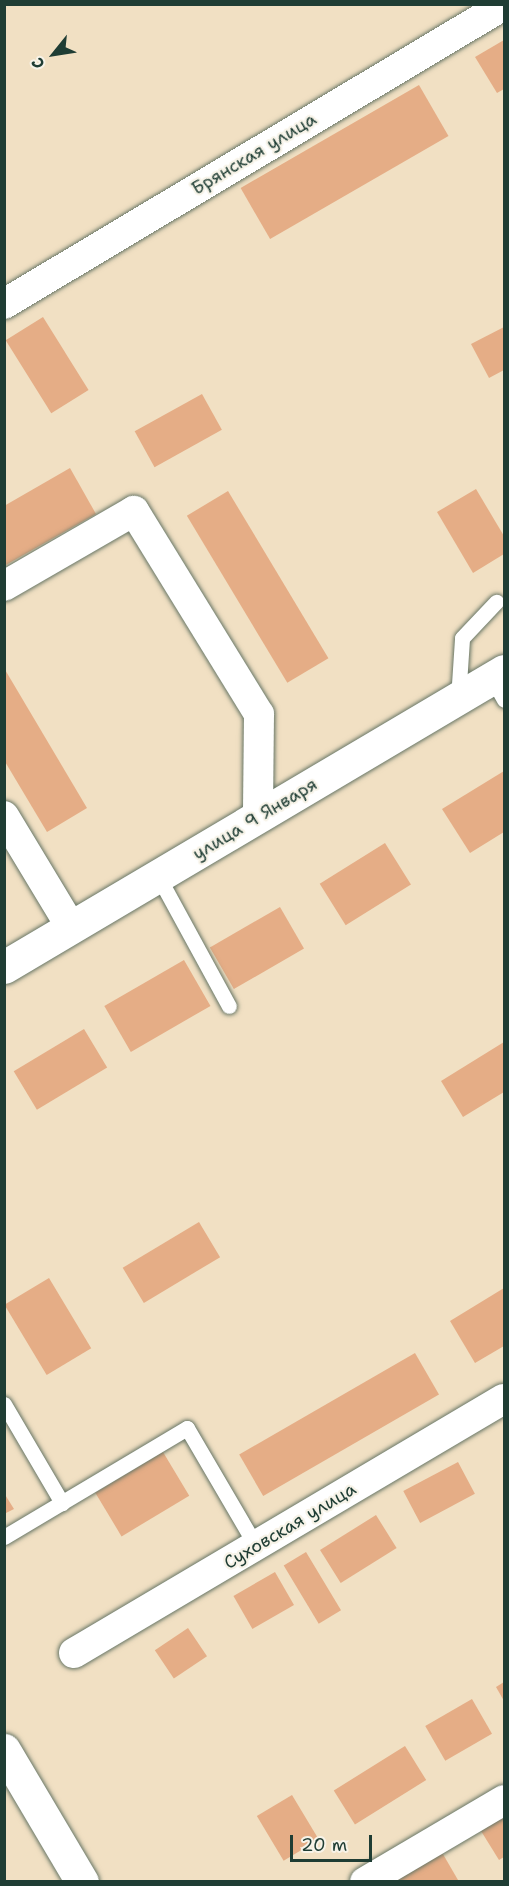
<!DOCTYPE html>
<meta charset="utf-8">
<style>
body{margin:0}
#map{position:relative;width:509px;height:1886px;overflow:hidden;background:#f1e0c3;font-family:"Shantell Sans",sans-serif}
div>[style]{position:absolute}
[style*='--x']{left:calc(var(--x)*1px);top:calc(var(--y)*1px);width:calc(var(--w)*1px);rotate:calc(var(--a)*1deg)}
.building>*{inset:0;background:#e5ad86;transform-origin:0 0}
.roads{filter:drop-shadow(0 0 2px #687666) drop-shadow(0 0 2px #687666)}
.service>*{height:15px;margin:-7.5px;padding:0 7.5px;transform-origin:7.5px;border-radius:7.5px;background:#fff}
.minor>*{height:30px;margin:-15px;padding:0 15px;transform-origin:15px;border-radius:15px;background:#fff}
.tertiary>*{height:33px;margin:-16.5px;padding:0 16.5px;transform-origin:16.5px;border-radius:16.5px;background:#fff}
span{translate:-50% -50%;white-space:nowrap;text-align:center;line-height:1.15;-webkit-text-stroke:4.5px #f7f3e8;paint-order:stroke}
.street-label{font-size:18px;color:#1f3d34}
.frame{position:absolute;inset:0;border:6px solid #1f3d34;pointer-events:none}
.north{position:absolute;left:24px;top:24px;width:60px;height:60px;-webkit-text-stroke:4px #f7f3e8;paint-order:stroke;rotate:240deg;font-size:16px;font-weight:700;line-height:24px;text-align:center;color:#1f3d34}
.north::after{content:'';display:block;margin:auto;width:21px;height:27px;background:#1f3d34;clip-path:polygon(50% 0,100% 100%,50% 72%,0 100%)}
.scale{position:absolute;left:290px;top:1835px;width:82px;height:27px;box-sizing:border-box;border:3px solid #1f3d34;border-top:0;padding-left:8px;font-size:18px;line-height:21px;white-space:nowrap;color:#1f3d34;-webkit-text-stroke:4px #f7f3e8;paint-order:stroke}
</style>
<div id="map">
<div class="building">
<div style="clip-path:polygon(504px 40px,504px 89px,497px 93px,475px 57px)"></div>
<div style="left:419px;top:85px;width:59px;height:206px;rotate:60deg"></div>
<div style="left:43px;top:317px;width:86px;height:44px;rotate:58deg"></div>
<div style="clip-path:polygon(504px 327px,504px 370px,489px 378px,471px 344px)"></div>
<div style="left:202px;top:394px;width:41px;height:77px;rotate:61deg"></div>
<div style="clip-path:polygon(70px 468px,96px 514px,4px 566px,4px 506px)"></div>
<div style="clip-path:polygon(476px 489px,504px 536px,504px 554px,473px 573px,437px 512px)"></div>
<div style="left:228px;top:491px;width:195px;height:48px;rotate:59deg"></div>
<div style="clip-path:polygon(4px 668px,87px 808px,47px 832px,4px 760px)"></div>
<div style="clip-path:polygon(504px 771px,504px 832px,470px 853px,442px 809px)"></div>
<div style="left:385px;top:843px;width:49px;height:77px;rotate:58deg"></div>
<div style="left:280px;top:907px;width:48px;height:81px;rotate:60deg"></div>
<div style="left:184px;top:960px;width:53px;height:92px;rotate:60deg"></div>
<div style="left:84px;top:1029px;width:45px;height:82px;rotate:59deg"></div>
<div style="clip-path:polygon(504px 1042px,504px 1092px,463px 1117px,441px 1081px)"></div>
<div style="left:199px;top:1222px;width:41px;height:89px;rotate:59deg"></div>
<div style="left:49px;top:1278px;width:82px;height:52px;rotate:59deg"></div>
<div style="clip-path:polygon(504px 1288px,504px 1346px,475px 1363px,450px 1321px)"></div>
<div style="left:415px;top:1353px;width:48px;height:203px;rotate:60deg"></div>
<div style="left:163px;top:1452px;width:51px;height:79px;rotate:59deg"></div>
<div style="left:458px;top:1462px;width:36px;height:62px;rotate:62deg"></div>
<div style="clip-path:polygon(4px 1493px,14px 1509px,4px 1514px)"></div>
<div style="left:376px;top:1515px;width:39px;height:66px;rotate:58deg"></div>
<div style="left:306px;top:1552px;width:68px;height:26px;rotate:59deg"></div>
<div style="left:275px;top:1572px;width:38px;height:48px;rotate:60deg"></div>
<div style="left:188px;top:1628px;width:34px;height:40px;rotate:56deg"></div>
<div style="clip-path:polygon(504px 1682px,504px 1701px,496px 1687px)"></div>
<div style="left:472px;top:1699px;width:40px;height:54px;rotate:60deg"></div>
<div style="left:405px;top:1746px;width:40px;height:84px;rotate:58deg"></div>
<div style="left:292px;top:1795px;width:52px;height:41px;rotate:59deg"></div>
<div style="clip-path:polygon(504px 1816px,504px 1857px,499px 1860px,481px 1831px)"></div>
<div style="clip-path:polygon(440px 1849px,458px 1880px,395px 1882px)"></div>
</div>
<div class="roads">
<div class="service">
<div style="--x:492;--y:678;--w:25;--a:61"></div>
<div style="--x:458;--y:699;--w:61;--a:-86.2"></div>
<div style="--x:462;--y:638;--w:50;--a:-46.6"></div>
<div style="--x:158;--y:876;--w:148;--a:61.4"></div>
<div style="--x:4;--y:1404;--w:115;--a:59.6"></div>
<div style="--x:4;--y:1537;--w:213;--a:-30.8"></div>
<div style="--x:187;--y:1428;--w:137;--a:59.7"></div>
</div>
<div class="minor">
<div style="--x:4;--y:304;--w:583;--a:-30.88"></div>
<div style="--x:4;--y:586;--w:150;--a:-30"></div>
<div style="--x:134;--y:511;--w:238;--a:58.4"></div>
<div style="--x:259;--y:714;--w:102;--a:90.6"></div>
<div style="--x:4;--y:816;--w:130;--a:58.9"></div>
<div style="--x:74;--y:1653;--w:499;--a:-30.6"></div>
<div style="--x:365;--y:1882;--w:161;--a:-30.5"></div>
</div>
<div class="tertiary">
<div style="--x:4;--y:967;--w:581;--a:-30.63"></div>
<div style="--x:4;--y:1750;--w:153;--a:59.4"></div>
</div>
</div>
<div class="street-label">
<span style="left:254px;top:154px;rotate:-31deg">Брянская улица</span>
<span style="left:255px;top:819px;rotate:-31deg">улица 9 Января</span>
<span style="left:290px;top:1526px;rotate:-31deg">Суховская улица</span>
</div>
<div class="frame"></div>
<div class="north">С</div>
<div class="scale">20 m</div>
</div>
